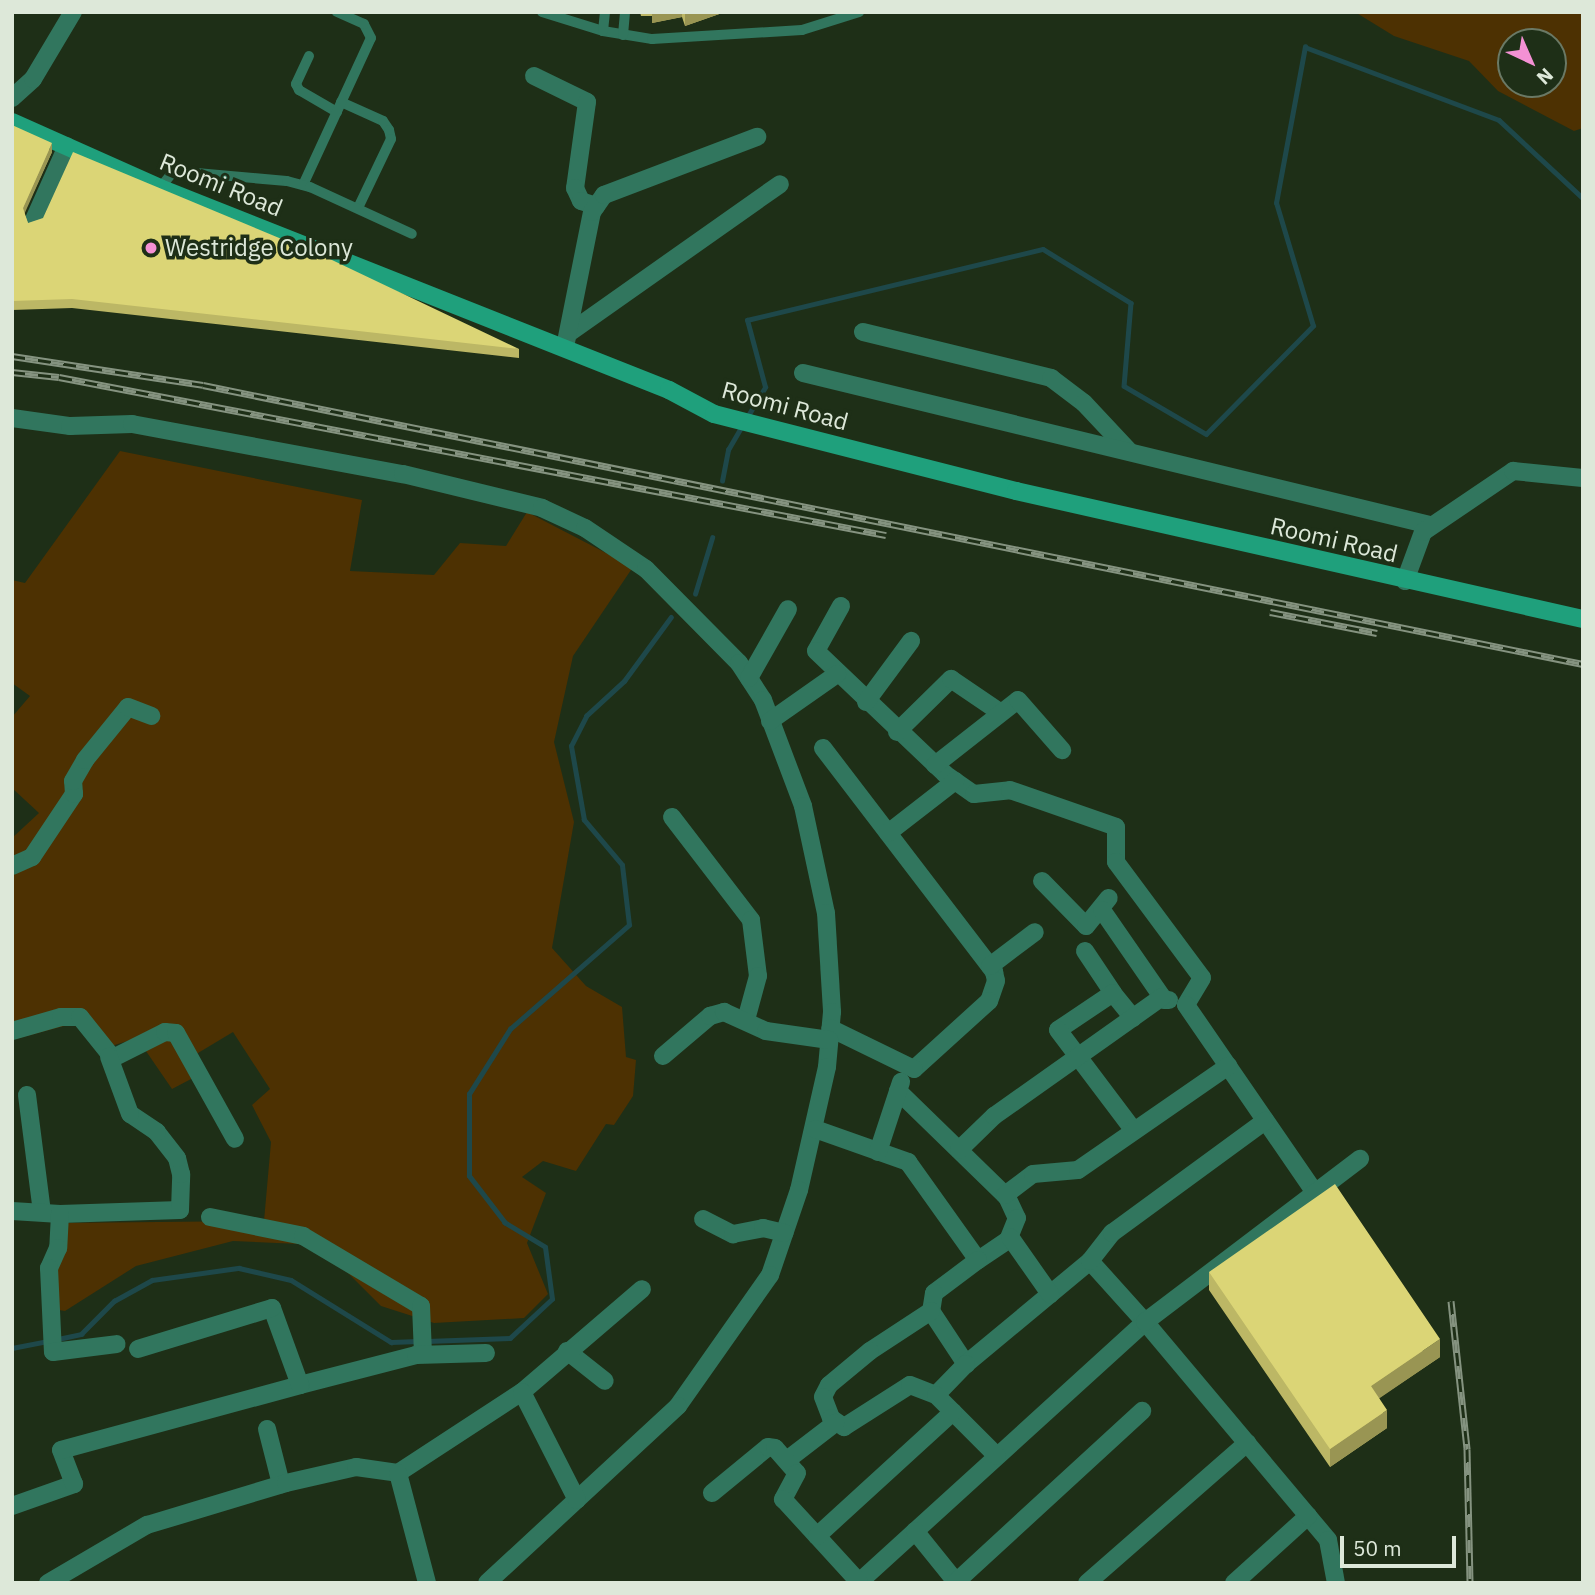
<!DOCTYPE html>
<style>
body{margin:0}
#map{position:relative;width:1595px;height:1595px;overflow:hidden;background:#1e2f17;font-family:"IBM Plex Sans",sans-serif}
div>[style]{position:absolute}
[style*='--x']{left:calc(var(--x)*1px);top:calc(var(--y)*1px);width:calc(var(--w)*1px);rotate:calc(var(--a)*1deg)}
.green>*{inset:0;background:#4d3102}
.stream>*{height:4.5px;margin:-2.25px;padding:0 2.25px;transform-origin:2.25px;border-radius:2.25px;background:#1e484a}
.lane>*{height:10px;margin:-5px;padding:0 5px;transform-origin:5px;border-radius:5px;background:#31765e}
.street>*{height:18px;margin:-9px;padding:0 9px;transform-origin:9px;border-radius:9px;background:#31765e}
.secondary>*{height:18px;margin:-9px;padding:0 9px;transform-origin:9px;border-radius:9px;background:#1fa07c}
.rail>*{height:7px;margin-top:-3.5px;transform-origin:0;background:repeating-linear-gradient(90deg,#1e2f17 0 13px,#859380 0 26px);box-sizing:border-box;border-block:2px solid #859380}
.wall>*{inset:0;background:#bcb765}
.shaded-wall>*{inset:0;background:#999553}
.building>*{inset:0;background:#dbd576}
.dots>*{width:19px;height:19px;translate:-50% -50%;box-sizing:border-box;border:4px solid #1e2f17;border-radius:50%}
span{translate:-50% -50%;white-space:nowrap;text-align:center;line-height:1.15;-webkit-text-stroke:7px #1e2f17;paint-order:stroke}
.street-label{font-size:24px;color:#dde8d9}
.poi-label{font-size:24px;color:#dde8d9}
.left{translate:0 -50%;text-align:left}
.frame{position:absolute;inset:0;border:14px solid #dde8d9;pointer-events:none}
.north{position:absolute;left:1497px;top:28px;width:70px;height:70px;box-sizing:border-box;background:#1e2f17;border:2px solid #6a7965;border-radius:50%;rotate:136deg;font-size:19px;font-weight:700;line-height:28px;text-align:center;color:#dde8d9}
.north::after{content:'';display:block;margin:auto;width:24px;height:32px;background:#f491d4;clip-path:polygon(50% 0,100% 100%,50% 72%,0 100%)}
.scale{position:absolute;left:1340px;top:1536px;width:116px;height:32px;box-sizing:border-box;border:4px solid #dde8d9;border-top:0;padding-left:9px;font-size:21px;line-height:24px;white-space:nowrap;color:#dde8d9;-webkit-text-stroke:5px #1e2f17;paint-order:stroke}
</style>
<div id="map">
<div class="green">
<div style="clip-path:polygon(evenodd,1355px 12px,1583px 12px,1583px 128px,1574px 131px,1498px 91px,1469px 61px,1394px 36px,1355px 12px,1511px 42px,1553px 42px,1553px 84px,1511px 84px,1511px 42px)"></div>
<div style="clip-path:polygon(120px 451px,362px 500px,350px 571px,434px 575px,460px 543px,506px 546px,527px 512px,633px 567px,573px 656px,554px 742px,574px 822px,552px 948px,586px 986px,622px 1007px,626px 1057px,636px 1060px,633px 1096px,614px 1125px,606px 1124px,576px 1171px,543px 1161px,522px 1177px,546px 1193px,527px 1243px,548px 1294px,524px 1318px,434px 1323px,381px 1306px,344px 1269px,300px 1244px,233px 1241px,136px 1266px,65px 1311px,46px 1308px,60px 1223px,264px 1221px,271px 1142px,252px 1105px,270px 1089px,233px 1032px,193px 1056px,193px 1078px,172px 1089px,137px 1038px,105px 1048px,79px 1022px,12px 1040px,12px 838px,39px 813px,12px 788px,12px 717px,30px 696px,12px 683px,12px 580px,25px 583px)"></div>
</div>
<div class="stream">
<div style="--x:746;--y:419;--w:37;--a:-59"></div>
<div style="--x:765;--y:387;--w:69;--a:-105"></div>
<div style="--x:747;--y:320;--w:304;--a:-13.5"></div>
<div style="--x:1043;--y:249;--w:103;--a:31.5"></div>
<div style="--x:1131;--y:303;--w:83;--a:94.8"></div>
<div style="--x:1124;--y:386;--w:95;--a:30.3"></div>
<div style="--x:1206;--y:434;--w:152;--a:-45.3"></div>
<div style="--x:1313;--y:326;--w:128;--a:-106.7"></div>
<div style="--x:1276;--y:203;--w:159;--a:-79.5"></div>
<div style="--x:1305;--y:47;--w:207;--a:20.6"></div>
<div style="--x:1499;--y:120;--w:115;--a:42.9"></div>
<div style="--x:722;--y:481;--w:32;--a:-79"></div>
<div style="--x:728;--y:450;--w:28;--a:-60"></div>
<div style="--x:695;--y:594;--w:59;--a:-73.1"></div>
<div style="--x:58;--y:1339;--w:24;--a:-12"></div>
<div style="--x:81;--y:1334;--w:47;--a:-45"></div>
<div style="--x:114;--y:1301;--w:43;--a:-28.9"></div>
<div style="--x:152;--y:1280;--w:88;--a:-7.9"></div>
<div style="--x:239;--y:1268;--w:53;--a:13"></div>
<div style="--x:291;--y:1280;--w:118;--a:31.8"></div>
<div style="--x:391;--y:1342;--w:27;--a:-2"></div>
<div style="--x:427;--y:1341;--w:83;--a:-2.1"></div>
<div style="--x:510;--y:1338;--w:57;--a:-42.9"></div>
<div style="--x:552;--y:1299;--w:52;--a:-97.7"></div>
<div style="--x:545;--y:1247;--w:47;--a:-149"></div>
<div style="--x:505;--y:1223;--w:59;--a:-127.5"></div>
<div style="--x:469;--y:1176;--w:82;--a:-90"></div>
<div style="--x:469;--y:1094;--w:77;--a:-57.8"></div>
<div style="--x:510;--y:1029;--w:158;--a:-41.2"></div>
<div style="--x:629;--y:925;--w:60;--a:-96.7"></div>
<div style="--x:622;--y:865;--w:59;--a:-130.2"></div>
<div style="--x:584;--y:820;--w:75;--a:-100"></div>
<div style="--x:571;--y:746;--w:34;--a:-63"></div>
<div style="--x:586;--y:716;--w:52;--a:-42.6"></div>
<div style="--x:624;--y:681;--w:79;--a:-53.7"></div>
<div style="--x:12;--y:1348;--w:38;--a:-11"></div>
</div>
<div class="lane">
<div style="--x:542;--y:12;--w:64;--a:17.3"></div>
<div style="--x:603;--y:31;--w:50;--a:9.3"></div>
<div style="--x:652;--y:39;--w:150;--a:-3.4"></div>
<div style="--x:802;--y:30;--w:60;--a:-17.5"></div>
<div style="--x:603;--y:31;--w:19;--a:-84"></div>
<div style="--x:623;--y:35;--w:23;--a:-85"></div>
<div style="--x:309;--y:56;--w:31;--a:115"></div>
<div style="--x:296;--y:84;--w:7;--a:63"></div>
<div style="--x:299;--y:90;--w:44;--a:30.1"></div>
<div style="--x:341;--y:102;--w:46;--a:24.3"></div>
<div style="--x:383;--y:121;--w:11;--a:56"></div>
<div style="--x:389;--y:130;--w:9;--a:77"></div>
<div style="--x:391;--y:139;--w:76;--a:115.6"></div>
<div style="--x:303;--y:185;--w:162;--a:-65.2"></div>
<div style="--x:371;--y:38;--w:16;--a:-117"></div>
<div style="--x:364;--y:24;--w:30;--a:-156"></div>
<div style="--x:160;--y:188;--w:22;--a:-51"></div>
<div style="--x:174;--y:171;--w:113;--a:5.1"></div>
<div style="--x:287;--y:181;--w:24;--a:15"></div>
<div style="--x:310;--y:187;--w:112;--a:24.7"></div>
</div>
<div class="street">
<div style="--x:534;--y:76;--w:59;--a:26.1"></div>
<div style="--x:587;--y:102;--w:87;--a:97.9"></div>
<div style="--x:575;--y:188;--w:14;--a:65"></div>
<div style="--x:581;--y:201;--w:16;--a:18"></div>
<div style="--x:12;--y:98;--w:28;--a:-42"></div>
<div style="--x:33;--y:79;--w:78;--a:-59.2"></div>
<div style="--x:33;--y:222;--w:83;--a:-65.9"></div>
<div style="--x:863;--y:332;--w:194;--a:13.7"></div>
<div style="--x:1051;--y:378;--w:41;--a:37.1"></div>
<div style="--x:1084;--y:403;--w:67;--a:46.8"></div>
<div style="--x:569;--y:333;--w:258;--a:-35.2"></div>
<div style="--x:565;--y:347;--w:138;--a:-78.7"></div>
<div style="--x:592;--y:212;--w:21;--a:-55"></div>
<div style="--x:604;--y:195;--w:164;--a:-20.8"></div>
<div style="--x:803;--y:373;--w:645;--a:13.63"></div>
<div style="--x:12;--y:418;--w:59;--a:7.9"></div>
<div style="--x:70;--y:426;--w:62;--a:-1.8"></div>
<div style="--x:132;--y:424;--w:276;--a:10.5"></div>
<div style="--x:403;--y:474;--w:143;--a:13.7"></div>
<div style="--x:542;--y:508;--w:47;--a:24.9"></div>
<div style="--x:585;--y:528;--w:73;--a:33.9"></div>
<div style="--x:646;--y:569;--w:132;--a:45.3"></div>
<div style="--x:739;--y:663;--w:44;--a:57"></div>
<div style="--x:763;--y:700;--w:113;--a:69.3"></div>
<div style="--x:803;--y:806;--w:109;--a:77.9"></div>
<div style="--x:826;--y:913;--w:99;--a:86.5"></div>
<div style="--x:832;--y:1012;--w:55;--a:95.2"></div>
<div style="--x:827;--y:1067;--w:126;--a:102.8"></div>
<div style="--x:799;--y:1190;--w:90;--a:108.8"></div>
<div style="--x:770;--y:1275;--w:160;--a:125.1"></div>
<div style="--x:678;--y:1406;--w:260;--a:137.2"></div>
<div style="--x:1405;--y:581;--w:52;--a:-69.8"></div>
<div style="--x:1423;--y:532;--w:109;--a:-34.1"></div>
<div style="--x:1513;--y:471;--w:70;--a:5.7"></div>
<div style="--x:841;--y:606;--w:51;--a:119.1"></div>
<div style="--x:816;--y:651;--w:178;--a:43.6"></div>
<div style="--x:945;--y:774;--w:35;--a:35"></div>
<div style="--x:974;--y:794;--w:36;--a:-6"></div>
<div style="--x:1010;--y:790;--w:112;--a:19.2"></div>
<div style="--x:1116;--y:827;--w:35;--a:90"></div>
<div style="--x:1116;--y:862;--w:144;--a:53.4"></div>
<div style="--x:1202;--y:978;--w:31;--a:121"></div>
<div style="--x:1186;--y:1005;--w:228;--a:55.5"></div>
<div style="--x:749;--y:678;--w:79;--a:-60.5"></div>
<div style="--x:866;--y:702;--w:76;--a:-53.6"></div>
<div style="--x:770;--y:721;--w:82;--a:-35"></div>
<div style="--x:897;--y:732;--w:76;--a:-44.5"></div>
<div style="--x:951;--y:679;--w:57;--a:34.2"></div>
<div style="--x:823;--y:748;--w:282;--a:52.6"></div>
<div style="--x:994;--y:972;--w:9;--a:77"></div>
<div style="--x:996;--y:981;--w:21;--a:109"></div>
<div style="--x:989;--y:1001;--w:101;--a:137.8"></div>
<div style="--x:914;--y:1069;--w:93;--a:-154"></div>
<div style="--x:935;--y:765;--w:105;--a:-38.1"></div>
<div style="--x:1018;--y:700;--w:67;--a:48.7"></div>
<div style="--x:672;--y:817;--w:130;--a:52.5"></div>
<div style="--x:751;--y:920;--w:56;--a:82.9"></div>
<div style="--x:758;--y:976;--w:46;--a:105.3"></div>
<div style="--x:888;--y:833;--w:85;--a:-37.8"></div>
<div style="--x:12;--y:866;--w:22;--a:-24"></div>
<div style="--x:32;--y:857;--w:76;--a:-56.3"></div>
<div style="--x:74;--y:794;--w:13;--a:-94"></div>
<div style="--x:73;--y:781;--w:24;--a:-60"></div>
<div style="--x:85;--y:760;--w:68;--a:-50.9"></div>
<div style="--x:128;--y:707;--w:25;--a:21"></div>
<div style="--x:1042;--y:881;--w:63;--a:45.6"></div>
<div style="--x:1086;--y:926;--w:36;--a:-51"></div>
<div style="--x:1102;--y:910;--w:109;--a:55.4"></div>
<div style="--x:1164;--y:1000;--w:5;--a:0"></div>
<div style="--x:1085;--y:951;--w:50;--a:56.3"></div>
<div style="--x:990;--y:966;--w:56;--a:-37.1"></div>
<div style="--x:1133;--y:1018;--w:32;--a:-129"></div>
<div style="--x:1113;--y:993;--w:66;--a:146.1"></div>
<div style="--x:1058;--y:1030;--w:126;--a:53"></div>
<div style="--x:12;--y:1031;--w:51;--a:-15.9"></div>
<div style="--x:61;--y:1017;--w:19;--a:0"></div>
<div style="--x:80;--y:1017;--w:53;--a:51.2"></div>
<div style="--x:113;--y:1058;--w:58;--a:-26.6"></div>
<div style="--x:165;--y:1032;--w:11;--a:5"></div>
<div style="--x:176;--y:1033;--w:121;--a:60.9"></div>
<div style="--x:663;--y:1056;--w:62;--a:-40.4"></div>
<div style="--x:710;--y:1016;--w:15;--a:-16"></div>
<div style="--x:724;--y:1012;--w:46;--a:24.3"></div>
<div style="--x:766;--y:1031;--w:64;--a:8.1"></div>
<div style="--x:898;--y:1091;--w:152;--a:44.2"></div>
<div style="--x:1007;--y:1197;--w:23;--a:65"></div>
<div style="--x:1017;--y:1218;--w:24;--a:112"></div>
<div style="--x:1008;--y:1240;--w:36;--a:146"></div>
<div style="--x:27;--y:1095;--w:118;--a:82.7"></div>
<div style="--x:815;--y:1129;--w:99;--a:19.5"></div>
<div style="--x:908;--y:1162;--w:120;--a:54.5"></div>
<div style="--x:978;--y:1260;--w:55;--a:143.1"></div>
<div style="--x:934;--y:1293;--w:18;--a:99"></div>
<div style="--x:931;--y:1311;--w:64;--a:56.6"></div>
<div style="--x:966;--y:1364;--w:161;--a:-39.7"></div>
<div style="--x:1090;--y:1261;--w:82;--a:48"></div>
<div style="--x:1145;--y:1322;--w:388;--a:137.7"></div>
<div style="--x:959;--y:1150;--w:49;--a:-44.2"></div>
<div style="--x:994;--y:1116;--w:206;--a:-35.3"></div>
<div style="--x:878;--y:1152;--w:74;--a:-71.8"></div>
<div style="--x:1005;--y:1195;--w:35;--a:-37"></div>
<div style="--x:1033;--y:1174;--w:45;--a:-5.1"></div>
<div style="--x:1078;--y:1170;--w:183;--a:-34.7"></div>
<div style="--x:12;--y:1211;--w:48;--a:3.6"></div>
<div style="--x:60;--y:1214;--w:120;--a:-1.9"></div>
<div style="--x:180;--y:1210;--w:36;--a:-88"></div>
<div style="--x:181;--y:1174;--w:16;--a:-104"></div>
<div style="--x:177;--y:1158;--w:33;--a:-128"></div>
<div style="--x:157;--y:1132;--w:32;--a:-146"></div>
<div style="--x:130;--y:1114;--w:61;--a:-110.2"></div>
<div style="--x:60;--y:1214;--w:34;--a:93"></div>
<div style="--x:58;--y:1248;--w:22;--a:114"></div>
<div style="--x:49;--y:1268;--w:84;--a:87.3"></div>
<div style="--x:53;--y:1352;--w:64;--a:-7.1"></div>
<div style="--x:210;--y:1217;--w:95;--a:11.5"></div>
<div style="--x:303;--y:1236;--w:137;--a:30.7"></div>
<div style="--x:421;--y:1306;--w:47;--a:87.6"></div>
<div style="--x:703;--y:1219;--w:34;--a:27"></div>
<div style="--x:733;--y:1234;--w:31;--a:-11"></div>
<div style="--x:763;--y:1228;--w:22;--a:13"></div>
<div style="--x:1010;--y:1237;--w:70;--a:54.9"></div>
<div style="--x:1090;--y:1261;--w:36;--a:-52"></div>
<div style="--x:1112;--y:1233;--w:190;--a:-36.2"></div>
<div style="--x:931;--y:1311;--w:73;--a:146.7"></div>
<div style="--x:870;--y:1351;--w:53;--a:140.3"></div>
<div style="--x:829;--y:1385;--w:13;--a:117"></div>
<div style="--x:823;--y:1397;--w:22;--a:69"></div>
<div style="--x:831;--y:1418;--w:16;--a:35"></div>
<div style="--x:844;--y:1427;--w:78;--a:-32.5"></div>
<div style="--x:910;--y:1385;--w:28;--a:21"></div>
<div style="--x:567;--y:1351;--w:48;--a:38.3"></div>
<div style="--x:966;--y:1364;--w:43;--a:134.1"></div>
<div style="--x:936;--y:1395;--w:86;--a:45"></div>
<div style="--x:300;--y:1385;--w:120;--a:-14.5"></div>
<div style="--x:416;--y:1355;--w:70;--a:-1.6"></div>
<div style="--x:522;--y:1392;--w:158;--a:-40.6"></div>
<div style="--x:267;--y:1429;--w:57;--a:75.7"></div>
<div style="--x:787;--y:1460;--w:61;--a:-37.6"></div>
<div style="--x:398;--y:1473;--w:148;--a:-33.2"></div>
<div style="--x:522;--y:1392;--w:121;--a:63"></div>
<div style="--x:712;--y:1493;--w:72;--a:-39.4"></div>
<div style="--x:768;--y:1447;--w:7;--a:8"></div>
<div style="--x:775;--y:1448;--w:33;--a:49"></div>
<div style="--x:797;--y:1473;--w:30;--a:118"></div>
<div style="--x:783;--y:1499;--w:50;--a:47.4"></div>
<div style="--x:12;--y:1506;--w:66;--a:-19.5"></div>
<div style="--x:74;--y:1484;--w:36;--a:-111"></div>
<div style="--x:61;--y:1450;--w:248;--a:-15.2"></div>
<div style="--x:300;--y:1385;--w:82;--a:-110"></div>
<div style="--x:272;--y:1308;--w:140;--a:163"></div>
<div style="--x:1308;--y:1516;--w:31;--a:50"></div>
<div style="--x:1328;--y:1540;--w:44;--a:79.5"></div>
<div style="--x:915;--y:1531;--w:67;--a:51.1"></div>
<div style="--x:859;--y:1582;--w:62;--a:-132.4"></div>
<div style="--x:817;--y:1536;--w:184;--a:-42.4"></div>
<div style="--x:956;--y:1582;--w:253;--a:-42.6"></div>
<div style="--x:48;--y:1583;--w:115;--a:-30.4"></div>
<div style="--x:147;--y:1525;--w:145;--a:-16.8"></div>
<div style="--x:286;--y:1483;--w:72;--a:-12.9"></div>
<div style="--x:356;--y:1467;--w:42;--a:8.1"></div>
<div style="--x:398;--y:1473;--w:114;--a:75.2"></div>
<div style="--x:1087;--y:1583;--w:213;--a:-41.2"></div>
<div style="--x:1234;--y:1583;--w:100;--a:-42.2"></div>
<div style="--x:1308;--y:1516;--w:253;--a:-130"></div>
<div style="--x:1145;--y:1322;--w:270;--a:-37.2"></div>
</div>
<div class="secondary">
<div style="--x:12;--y:122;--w:162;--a:24"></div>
<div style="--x:160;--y:188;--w:548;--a:21.65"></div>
<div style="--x:669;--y:390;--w:51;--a:28.1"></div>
<div style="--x:714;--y:414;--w:312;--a:14.3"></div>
<div style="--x:1016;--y:491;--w:581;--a:12.72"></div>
</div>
<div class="rail">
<div style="--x:12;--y:356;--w:193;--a:8.6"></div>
<div style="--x:203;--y:385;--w:1408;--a:11.43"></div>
<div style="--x:12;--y:372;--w:47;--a:6.1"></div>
<div style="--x:59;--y:377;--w:842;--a:10.82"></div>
<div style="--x:1270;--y:612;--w:109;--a:11.1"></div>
<div style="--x:1451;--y:1301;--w:149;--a:83.8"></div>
<div style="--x:1467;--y:1449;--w:134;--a:88.7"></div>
</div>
<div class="wall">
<div style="clip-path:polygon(640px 12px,725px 12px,685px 26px,682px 17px,652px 23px,652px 16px,641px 16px)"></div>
<div style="clip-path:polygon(12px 125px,52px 152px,24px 213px,28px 223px,519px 349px,519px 358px,72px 308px,12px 310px)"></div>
<div style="clip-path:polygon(1209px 1272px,1440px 1357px,1379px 1398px,1387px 1428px,1330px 1467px,1209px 1290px)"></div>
</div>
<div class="shaded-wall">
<div style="clip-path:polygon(652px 12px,682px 12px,682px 17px,652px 23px)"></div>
<div style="clip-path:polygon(685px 12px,725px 12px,685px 26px)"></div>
<div style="clip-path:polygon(52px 143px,52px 152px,23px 217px,23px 208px)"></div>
<div style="clip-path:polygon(1440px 1339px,1440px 1357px,1371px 1404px,1371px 1386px)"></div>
<div style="clip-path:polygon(1387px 1410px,1387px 1428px,1330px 1467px,1330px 1449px)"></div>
</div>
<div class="building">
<div style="clip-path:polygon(12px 125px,52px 143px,23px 208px,28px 223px,43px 218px,73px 152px,332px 260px,519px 349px,72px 299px,12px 301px)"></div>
<div style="clip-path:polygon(1335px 1184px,1440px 1339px,1371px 1386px,1387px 1410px,1330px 1449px,1209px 1272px)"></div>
</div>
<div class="dots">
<div style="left:151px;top:248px;background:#f491d4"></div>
</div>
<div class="street-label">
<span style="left:221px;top:185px;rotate:22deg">Roomi Road</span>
<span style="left:785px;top:406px;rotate:15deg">Roomi Road</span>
<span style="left:1334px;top:540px;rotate:13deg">Roomi Road</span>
</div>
<div class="poi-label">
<span class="left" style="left:165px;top:248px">Westridge Colony</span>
</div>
<div class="frame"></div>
<div class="north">N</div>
<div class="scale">50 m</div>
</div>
